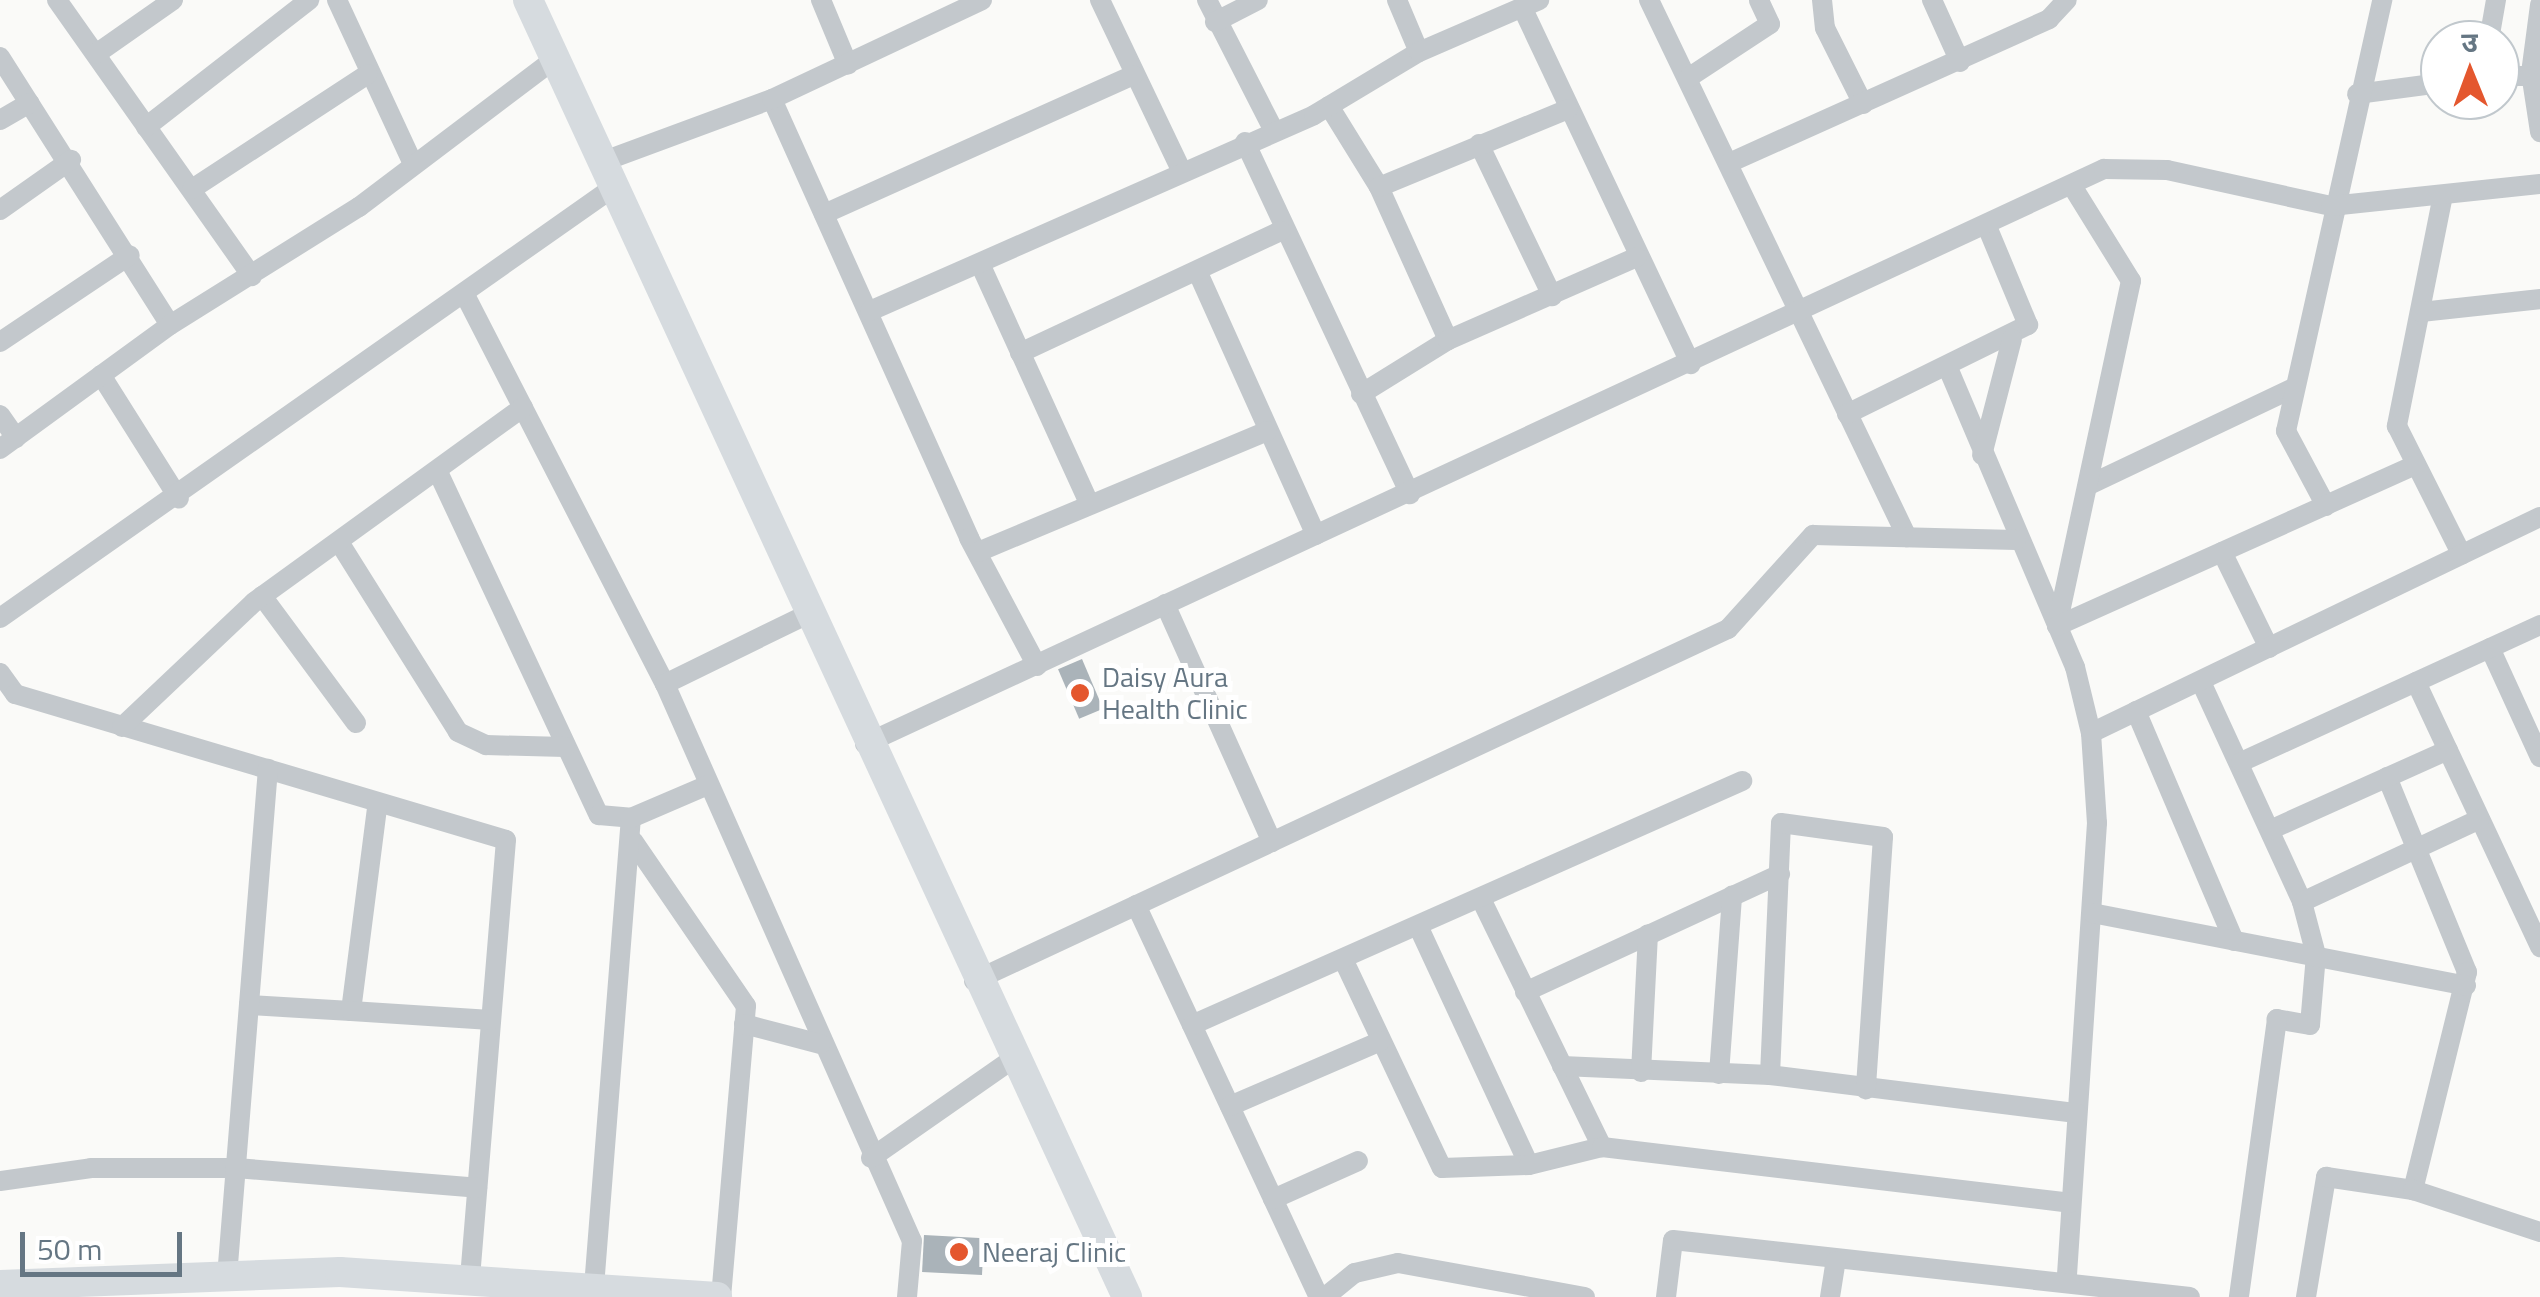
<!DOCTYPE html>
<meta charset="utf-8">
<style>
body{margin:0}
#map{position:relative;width:2540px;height:1297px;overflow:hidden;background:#fafaf8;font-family:"Titillium Web","Noto Sans Devanagari",sans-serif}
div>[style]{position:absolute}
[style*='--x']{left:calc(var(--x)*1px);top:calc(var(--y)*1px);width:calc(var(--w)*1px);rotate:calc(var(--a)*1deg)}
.building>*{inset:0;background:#aab3b9;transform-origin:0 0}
.street>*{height:20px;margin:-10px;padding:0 10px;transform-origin:10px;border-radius:10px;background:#c3c8cc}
.secondary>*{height:30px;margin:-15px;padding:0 15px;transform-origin:15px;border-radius:15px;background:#d6dbdf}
.dots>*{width:28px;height:28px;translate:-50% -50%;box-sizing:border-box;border:5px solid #fff;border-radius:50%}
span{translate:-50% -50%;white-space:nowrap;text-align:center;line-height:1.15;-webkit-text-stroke:10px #fff;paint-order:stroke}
.poi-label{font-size:28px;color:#657683}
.left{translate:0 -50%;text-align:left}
.north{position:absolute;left:2420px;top:20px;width:100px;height:100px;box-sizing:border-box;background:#fff;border:2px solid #c1c8cd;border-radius:50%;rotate:359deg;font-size:28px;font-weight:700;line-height:40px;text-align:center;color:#657683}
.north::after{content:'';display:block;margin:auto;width:35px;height:45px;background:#e4572e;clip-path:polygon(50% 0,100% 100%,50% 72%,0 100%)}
.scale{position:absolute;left:20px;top:1232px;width:162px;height:45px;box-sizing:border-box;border:5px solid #657683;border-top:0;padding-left:12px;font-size:30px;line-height:35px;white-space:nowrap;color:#657683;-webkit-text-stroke:8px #fff;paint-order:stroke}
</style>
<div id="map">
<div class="building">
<div style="left:1082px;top:659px;width:54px;height:26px;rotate:67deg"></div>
<div style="left:924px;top:1235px;width:60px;height:37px;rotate:3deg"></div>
</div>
<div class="street">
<div style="--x:57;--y:0;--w:338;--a:54.8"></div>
<div style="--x:337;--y:0;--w:181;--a:65.1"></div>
<div style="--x:821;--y:0;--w:70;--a:67.4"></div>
<div style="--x:1100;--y:0;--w:186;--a:64.5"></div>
<div style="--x:1207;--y:0;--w:147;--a:62.9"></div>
<div style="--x:1397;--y:0;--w:56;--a:67.1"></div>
<div style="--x:1649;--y:0;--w:596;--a:64.34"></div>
<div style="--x:1822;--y:0;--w:28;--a:84"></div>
<div style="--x:1825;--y:28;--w:85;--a:63.4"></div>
<div style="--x:1932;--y:0;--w:68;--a:65.7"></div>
<div style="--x:2540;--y:5;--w:69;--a:97.5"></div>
<div style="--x:2531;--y:73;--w:60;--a:81.3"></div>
<div style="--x:1522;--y:7;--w:395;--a:64.7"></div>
<div style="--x:1215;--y:22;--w:48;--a:-27.1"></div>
<div style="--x:2489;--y:40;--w:41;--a:-80.1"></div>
<div style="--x:96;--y:54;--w:94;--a:-35"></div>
<div style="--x:0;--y:57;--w:317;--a:57.6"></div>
<div style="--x:2500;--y:76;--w:40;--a:0"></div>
<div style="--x:1688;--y:78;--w:98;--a:-33.4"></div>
<div style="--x:1770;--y:24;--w:26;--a:-115"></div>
<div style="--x:2357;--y:94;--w:84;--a:-7.5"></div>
<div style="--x:772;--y:99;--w:481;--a:65.8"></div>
<div style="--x:969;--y:538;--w:145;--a:62"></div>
<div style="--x:1329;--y:106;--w:95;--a:58.3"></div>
<div style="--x:1379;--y:187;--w:168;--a:65.7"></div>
<div style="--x:0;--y:120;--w:34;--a:-30"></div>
<div style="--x:146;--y:127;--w:207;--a:-37.9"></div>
<div style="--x:1245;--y:142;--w:389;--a:64.9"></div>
<div style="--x:1479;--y:144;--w:169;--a:64.3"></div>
<div style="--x:599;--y:163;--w:184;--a:-20.3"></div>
<div style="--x:772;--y:99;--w:232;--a:-25.2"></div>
<div style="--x:1729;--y:163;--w:351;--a:-24.2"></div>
<div style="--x:2049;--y:19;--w:26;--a:-47"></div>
<div style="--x:1379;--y:187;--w:204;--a:-22.4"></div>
<div style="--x:192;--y:189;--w:210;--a:-33.2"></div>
<div style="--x:2443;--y:195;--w:236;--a:101.3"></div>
<div style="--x:2397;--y:426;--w:144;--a:63.3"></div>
<div style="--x:0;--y:210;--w:87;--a:-35.2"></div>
<div style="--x:824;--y:214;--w:339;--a:-24.2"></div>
<div style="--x:981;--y:266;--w:260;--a:65.5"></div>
<div style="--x:1199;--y:275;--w:285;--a:65.8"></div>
<div style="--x:464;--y:293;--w:440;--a:62.8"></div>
<div style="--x:665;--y:684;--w:609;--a:66.09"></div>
<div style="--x:912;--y:1241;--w:56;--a:95.1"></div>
<div style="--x:870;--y:311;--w:485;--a:-23.8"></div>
<div style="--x:1314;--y:115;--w:122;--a:-31"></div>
<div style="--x:1419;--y:52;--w:131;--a:-23.4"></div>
<div style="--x:2421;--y:312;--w:120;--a:-6.2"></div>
<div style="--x:0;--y:342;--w:156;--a:-33.8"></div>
<div style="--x:1020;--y:353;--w:288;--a:-25.1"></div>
<div style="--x:1948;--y:368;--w:325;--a:67"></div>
<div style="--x:2075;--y:667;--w:68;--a:76.4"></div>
<div style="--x:2091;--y:733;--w:90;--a:86.2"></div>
<div style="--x:2097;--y:823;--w:457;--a:93.8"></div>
<div style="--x:101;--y:375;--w:146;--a:57.8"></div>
<div style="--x:1361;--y:394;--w:102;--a:-31.8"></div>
<div style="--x:1448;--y:340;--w:206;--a:-23.7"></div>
<div style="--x:1847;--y:414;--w:202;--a:-26.2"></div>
<div style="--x:2028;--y:325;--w:104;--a:-112.6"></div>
<div style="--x:0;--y:415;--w:28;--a:55"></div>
<div style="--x:0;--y:449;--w:210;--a:-36.1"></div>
<div style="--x:170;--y:325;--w:223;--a:-32"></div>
<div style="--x:359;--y:207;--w:242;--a:-37.1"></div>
<div style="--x:1982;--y:455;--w:120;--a:-75.5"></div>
<div style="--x:438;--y:472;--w:379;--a:64.9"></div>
<div style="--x:599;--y:815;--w:32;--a:5"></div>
<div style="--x:2089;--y:485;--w:228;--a:-25.4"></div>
<div style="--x:2326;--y:506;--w:85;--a:-118.1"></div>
<div style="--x:2286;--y:431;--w:442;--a:-77.4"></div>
<div style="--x:339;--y:542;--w:224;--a:57.9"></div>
<div style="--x:458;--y:732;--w:31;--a:25"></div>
<div style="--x:486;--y:745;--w:79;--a:1.5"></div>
<div style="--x:978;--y:552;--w:313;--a:-22.7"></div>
<div style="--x:2222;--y:552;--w:107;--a:63.9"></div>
<div style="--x:262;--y:596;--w:158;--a:53.5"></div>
<div style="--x:1165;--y:604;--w:261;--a:65.8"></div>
<div style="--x:0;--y:618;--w:747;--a:-35.07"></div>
<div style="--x:2057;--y:626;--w:353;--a:-77.9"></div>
<div style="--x:2131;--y:281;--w:112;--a:-121.8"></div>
<div style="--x:2057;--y:626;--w:393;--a:-24.2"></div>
<div style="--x:2490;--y:648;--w:120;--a:65.4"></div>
<div style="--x:0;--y:673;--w:26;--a:54"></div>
<div style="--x:15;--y:694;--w:512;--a:16.56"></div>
<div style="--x:506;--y:840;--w:439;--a:94.7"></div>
<div style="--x:2201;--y:682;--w:242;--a:65.3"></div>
<div style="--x:2302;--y:902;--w:55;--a:75.2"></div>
<div style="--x:2316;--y:955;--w:70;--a:94.9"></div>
<div style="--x:2310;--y:1025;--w:34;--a:-170"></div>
<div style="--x:2277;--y:1019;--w:281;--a:97.8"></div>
<div style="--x:2416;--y:682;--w:293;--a:64.9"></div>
<div style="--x:665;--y:684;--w:157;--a:-26.1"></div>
<div style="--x:2136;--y:711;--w:250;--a:66.9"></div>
<div style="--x:122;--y:727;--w:182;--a:-43.4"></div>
<div style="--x:254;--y:602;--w:332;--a:-35.9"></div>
<div style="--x:2091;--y:733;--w:498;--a:-25.7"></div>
<div style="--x:865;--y:744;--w:1366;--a:-24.9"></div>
<div style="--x:2104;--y:169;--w:63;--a:0.9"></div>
<div style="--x:2167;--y:170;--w:168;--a:12.4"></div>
<div style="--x:2331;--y:206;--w:210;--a:-6"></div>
<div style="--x:2241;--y:762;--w:329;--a:-24.6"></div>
<div style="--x:2387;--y:777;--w:211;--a:67.7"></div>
<div style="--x:2467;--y:972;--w:225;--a:103.9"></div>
<div style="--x:2270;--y:830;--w:195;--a:-24.2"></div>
<div style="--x:633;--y:841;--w:200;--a:55.6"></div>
<div style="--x:746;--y:1006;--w:292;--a:94.9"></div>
<div style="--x:1482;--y:901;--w:274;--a:64"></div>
<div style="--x:2302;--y:902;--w:196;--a:-25"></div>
<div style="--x:1136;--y:905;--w:433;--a:65"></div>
<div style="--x:2092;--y:913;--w:381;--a:11"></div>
<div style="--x:1419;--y:928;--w:261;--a:65.1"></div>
<div style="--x:1344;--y:961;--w:229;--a:64.7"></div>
<div style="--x:1442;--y:1168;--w:87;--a:-2"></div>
<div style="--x:1529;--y:1165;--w:75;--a:-13.9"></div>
<div style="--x:1602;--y:1147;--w:471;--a:6.8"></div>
<div style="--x:974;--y:981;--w:832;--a:-25.03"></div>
<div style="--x:1728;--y:629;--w:127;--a:-47.9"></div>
<div style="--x:1813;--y:535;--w:203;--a:1.4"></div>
<div style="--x:1525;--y:992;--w:281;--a:-24.8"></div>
<div style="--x:249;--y:1005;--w:102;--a:3.4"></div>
<div style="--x:351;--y:1011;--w:205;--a:-82.7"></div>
<div style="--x:351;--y:1011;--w:140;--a:3.7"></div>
<div style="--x:744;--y:1024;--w:79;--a:14.7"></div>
<div style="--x:1192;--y:1025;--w:602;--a:-23.92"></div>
<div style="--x:1562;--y:1066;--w:208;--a:2.5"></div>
<div style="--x:1770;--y:1075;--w:309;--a:7.1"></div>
<div style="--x:1641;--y:1072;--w:138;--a:-87.1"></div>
<div style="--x:1719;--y:1074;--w:179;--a:-85.8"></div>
<div style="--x:1770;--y:1075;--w:252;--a:-87.5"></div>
<div style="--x:1781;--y:823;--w:103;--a:7.8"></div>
<div style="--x:1883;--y:837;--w:253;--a:93.9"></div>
<div style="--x:1230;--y:1106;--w:164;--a:-23.3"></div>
<div style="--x:871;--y:1158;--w:169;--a:-34.9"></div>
<div style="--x:0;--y:1181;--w:92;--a:-8.1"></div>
<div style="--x:91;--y:1168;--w:145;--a:0"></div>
<div style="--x:236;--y:1168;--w:242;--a:4.7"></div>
<div style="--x:1273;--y:1199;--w:93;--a:-24.1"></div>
<div style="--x:227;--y:1277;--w:510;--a:-85.39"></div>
<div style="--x:594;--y:1287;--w:470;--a:-85.5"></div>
<div style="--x:631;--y:818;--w:84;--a:-23.2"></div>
<div style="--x:1325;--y:1297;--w:38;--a:-39"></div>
<div style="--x:1355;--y:1273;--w:44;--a:-13.1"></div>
<div style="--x:1398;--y:1263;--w:190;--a:10.3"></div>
<div style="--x:1666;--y:1297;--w:57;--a:-83"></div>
<div style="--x:1673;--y:1240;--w:520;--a:6.29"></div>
<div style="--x:1830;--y:1297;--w:36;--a:-81"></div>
<div style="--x:2306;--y:1297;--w:122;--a:-80.5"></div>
<div style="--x:2326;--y:1177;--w:88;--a:8.5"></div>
<div style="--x:2413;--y:1190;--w:134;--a:18.3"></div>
</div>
<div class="secondary">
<div style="--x:528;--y:0;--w:1429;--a:65.21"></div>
<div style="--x:0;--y:1285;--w:340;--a:-2.2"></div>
<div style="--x:340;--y:1272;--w:378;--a:3.8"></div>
</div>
<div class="dots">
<div style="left:1080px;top:693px;background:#e4572e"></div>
<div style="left:959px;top:1252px;background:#e4572e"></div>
</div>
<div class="poi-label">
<span class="left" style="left:1102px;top:693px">Daisy Aura<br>Health Clinic</span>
<span class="left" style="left:982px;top:1252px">Neeraj Clinic</span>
</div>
<div class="north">उ</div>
<div class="scale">50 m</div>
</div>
